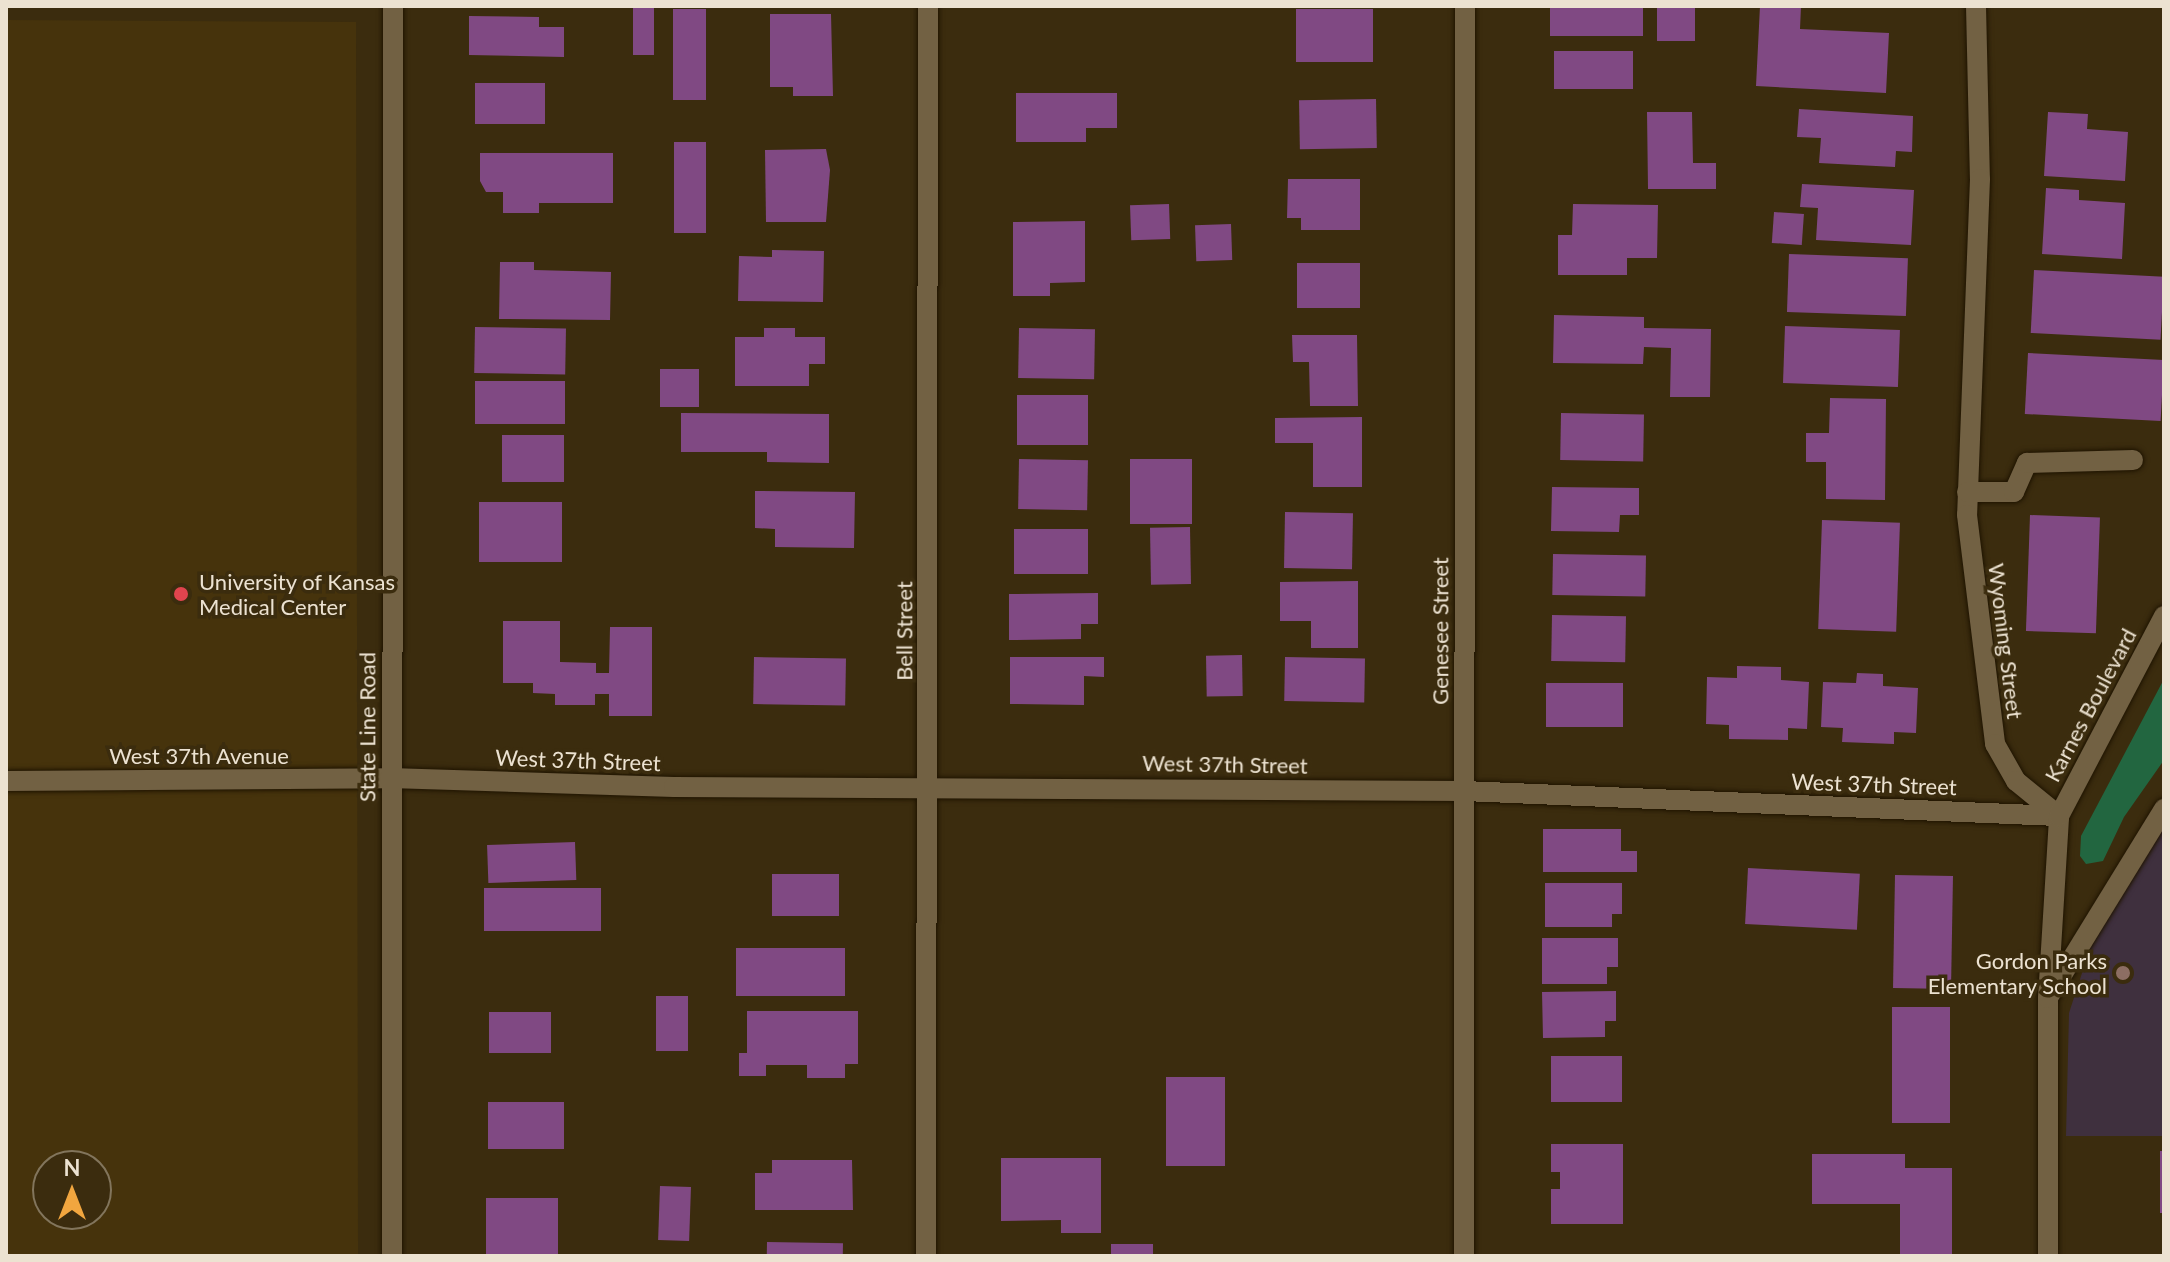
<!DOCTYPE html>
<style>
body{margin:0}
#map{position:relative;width:2170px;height:1262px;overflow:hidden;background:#3b2c0e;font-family:Lato,sans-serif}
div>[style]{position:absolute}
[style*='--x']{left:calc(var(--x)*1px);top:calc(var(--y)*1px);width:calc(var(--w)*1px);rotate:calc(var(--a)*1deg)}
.built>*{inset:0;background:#46330c}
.education>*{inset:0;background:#3f303e}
.green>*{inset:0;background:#226640}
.building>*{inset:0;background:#804983;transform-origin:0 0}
.roads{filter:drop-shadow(0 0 2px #1f1401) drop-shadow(0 0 2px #1f1401)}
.minor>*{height:20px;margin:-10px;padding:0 10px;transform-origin:10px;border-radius:10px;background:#726143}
.dots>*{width:22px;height:22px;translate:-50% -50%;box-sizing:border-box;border:4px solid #3b2c0e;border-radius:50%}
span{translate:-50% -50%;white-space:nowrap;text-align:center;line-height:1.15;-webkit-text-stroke:7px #3b2c0e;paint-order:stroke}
.poi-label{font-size:22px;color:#ece2d1}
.left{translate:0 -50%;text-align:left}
.right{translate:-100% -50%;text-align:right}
.street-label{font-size:22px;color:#ece2d1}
.frame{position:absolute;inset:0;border:8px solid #ece2d1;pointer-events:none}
.north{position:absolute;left:32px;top:1150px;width:80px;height:80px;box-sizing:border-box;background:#3b2c0e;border:2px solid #82755c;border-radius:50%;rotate:0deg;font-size:22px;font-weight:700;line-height:32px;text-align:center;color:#ece2d1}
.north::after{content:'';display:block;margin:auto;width:28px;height:36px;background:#f1a63f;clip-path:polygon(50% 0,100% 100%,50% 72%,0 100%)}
</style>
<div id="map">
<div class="built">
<div style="clip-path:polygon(evenodd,6px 20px,356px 22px,358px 1256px,6px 1256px,6px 20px,48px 1166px,96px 1166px,96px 1214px,48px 1214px,48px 1166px)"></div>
</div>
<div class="education">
<div style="clip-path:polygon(2164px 820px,2164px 1136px,2066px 1136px,2069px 1013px,2095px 933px)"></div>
</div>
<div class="green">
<div style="clip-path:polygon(2164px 679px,2164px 760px,2124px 817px,2103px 861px,2086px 864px,2080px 856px,2081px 836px)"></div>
</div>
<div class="building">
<div style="left:633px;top:6px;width:21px;height:49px"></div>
<div style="left:1550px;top:6px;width:93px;height:30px"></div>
<div style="left:1657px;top:6px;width:38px;height:35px"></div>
<div style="clip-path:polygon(1760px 6px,1801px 6px,1800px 29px,1889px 33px,1886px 93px,1756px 86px)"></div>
<div style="left:673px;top:9px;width:33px;height:91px"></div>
<div style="left:1296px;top:9px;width:77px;height:53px"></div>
<div style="clip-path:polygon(770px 14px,831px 14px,833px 96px,793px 96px,793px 87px,770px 87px)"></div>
<div style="clip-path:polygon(469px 16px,539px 17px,539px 27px,564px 27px,564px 57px,469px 55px)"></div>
<div style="left:1554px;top:51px;width:79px;height:38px"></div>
<div style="left:475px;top:83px;width:70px;height:41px"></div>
<div style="clip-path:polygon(1016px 93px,1117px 93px,1117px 128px,1086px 128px,1086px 142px,1016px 142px)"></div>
<div style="left:1376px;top:99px;width:49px;height:77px;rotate:89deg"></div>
<div style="clip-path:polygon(1799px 109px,1913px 116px,1912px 152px,1896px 151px,1895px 167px,1819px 163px,1821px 138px,1797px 137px)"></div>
<div style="clip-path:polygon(1647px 112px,1692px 112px,1693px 163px,1716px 163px,1716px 189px,1648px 189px)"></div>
<div style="clip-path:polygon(2048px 112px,2088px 114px,2087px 129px,2128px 132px,2125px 181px,2044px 176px)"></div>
<div style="left:674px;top:142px;width:32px;height:91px"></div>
<div style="clip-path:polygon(826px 149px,830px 170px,826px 222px,766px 222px,765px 150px)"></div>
<div style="clip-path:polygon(480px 153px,613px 153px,613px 203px,539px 203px,539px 213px,503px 213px,503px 192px,486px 192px,480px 181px)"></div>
<div style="clip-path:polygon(1288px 179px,1360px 179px,1360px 230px,1301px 230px,1301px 218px,1287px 218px)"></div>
<div style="clip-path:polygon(1802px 184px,1914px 190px,1911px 245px,1816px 240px,1818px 208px,1800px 207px)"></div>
<div style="clip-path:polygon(2046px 188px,2079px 190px,2079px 200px,2125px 203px,2122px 259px,2042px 254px)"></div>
<div style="left:1169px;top:204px;width:35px;height:39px;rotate:88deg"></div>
<div style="clip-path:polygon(1573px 204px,1658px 205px,1657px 258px,1627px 258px,1627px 275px,1558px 275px,1558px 235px,1572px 235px)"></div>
<div style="left:1774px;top:212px;width:30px;height:31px;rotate:4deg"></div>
<div style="clip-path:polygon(1085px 221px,1085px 282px,1050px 283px,1050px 296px,1013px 296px,1013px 222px)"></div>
<div style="left:1231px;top:224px;width:36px;height:36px;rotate:88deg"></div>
<div style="clip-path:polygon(772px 250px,824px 251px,823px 302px,738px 301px,739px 256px,772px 257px)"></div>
<div style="left:1789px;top:254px;width:119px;height:58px;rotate:2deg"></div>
<div style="clip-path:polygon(500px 262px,534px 262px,534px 270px,611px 272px,610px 320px,499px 319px)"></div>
<div style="left:1360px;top:263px;width:45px;height:63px;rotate:90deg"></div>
<div style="left:2034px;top:270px;width:130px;height:63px;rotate:3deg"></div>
<div style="clip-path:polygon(1554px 315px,1644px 317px,1644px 328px,1711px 329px,1710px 397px,1670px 397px,1671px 348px,1644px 347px,1643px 364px,1553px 363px)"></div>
<div style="left:1785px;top:326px;width:115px;height:57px;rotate:2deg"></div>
<div style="left:475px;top:327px;width:91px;height:46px;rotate:1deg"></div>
<div style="clip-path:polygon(764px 328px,795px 328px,795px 337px,825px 337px,825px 364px,809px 364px,809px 386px,735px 386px,735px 337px,764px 337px)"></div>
<div style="left:1019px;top:328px;width:76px;height:50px;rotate:1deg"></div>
<div style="clip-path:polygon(1292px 335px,1357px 335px,1358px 406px,1310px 406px,1309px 362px,1293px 362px)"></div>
<div style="left:2028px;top:353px;width:136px;height:61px;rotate:3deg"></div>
<div style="left:660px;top:369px;width:39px;height:38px"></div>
<div style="left:475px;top:381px;width:90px;height:43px"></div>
<div style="left:1017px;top:395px;width:71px;height:50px"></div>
<div style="clip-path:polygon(1830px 398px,1886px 399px,1885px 500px,1826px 499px,1826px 462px,1806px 462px,1806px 433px,1829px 433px)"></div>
<div style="clip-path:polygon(681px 413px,829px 414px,829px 463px,767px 462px,767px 452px,681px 452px)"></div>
<div style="left:1561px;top:413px;width:83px;height:47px;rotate:1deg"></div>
<div style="clip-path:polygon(1362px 417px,1362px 487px,1313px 487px,1313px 443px,1275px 443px,1275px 418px)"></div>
<div style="left:502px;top:435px;width:62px;height:47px"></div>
<div style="left:1019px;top:459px;width:69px;height:50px;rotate:1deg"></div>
<div style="left:1192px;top:459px;width:65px;height:62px;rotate:90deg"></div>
<div style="clip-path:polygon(1552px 487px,1639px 488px,1639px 515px,1620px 515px,1619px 532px,1551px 531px)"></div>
<div style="clip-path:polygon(755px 491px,855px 492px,854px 548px,775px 547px,775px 529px,755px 528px)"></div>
<div style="left:479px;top:502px;width:83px;height:60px"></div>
<div style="left:1285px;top:512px;width:68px;height:56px;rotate:1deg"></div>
<div style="left:2030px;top:515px;width:70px;height:116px;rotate:2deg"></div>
<div style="left:1822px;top:520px;width:78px;height:109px;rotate:2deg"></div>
<div style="left:1190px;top:527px;width:57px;height:40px;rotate:89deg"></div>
<div style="left:1014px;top:529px;width:74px;height:45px"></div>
<div style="left:1553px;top:554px;width:93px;height:41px;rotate:1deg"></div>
<div style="clip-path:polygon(1358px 581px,1358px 648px,1311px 648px,1311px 621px,1280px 621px,1280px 582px)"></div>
<div style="clip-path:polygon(1098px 593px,1098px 624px,1081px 624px,1081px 639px,1009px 640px,1009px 594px)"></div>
<div style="left:1552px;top:615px;width:74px;height:46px;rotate:1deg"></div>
<div style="clip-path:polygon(503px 621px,560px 621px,560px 662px,596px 663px,596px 673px,609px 673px,610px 627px,652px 627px,652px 716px,609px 716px,609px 694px,595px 694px,595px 705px,555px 705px,555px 694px,533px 693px,533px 683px,503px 683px)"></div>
<div style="left:1242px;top:655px;width:41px;height:36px;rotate:89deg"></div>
<div style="left:754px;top:657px;width:92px;height:47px;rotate:1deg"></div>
<div style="clip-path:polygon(1010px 657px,1104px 657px,1104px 677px,1084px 676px,1084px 705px,1010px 704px)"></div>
<div style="left:1285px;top:657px;width:80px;height:44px;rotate:1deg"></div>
<div style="clip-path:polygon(1737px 666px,1781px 667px,1781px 680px,1809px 682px,1807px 729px,1788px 728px,1788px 740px,1729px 739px,1729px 725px,1706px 724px,1707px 677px,1737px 678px)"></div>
<div style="clip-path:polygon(1857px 673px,1883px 674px,1883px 686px,1918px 688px,1916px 733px,1894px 732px,1894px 744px,1842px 742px,1843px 728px,1821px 727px,1823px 682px,1856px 683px)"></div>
<div style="left:1546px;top:683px;width:77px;height:44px"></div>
<div style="clip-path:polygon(1543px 829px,1621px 829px,1621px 851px,1637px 851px,1637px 872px,1543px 872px)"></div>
<div style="left:575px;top:842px;width:38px;height:88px;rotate:88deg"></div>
<div style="left:1748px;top:868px;width:112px;height:56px;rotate:3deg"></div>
<div style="left:839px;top:874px;width:42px;height:67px;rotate:90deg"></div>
<div style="left:1895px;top:875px;width:58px;height:113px;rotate:1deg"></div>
<div style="clip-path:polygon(1545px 883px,1622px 883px,1622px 914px,1612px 914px,1612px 927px,1545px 927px)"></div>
<div style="left:601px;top:888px;width:43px;height:117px;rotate:90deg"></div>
<div style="clip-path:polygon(1542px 938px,1618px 938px,1618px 967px,1607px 967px,1607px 984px,1542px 984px)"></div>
<div style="left:736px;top:948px;width:109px;height:48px"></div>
<div style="clip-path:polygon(1616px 991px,1616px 1021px,1605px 1021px,1605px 1037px,1543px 1038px,1542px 992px)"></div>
<div style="left:656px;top:996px;width:32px;height:55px"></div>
<div style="left:1950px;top:1007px;width:116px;height:58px;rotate:90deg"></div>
<div style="clip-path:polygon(747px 1011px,858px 1011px,858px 1064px,845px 1064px,845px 1078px,807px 1078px,807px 1065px,766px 1065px,766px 1076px,739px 1076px,739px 1053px,747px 1053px)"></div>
<div style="left:551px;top:1012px;width:41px;height:62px;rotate:90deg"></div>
<div style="left:1551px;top:1056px;width:71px;height:46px"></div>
<div style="left:1166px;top:1077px;width:59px;height:89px"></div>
<div style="left:564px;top:1102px;width:47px;height:76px;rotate:90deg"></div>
<div style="clip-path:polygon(1551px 1144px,1623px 1144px,1623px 1224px,1551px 1224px,1551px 1189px,1560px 1189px,1560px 1172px,1551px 1172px)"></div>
<div style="left:2160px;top:1151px;width:4px;height:62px"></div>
<div style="clip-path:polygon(1812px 1154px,1905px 1154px,1905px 1168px,1952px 1168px,1952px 1256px,1900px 1256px,1900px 1204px,1812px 1204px)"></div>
<div style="clip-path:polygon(1001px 1158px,1101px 1158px,1101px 1233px,1061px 1233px,1061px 1220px,1001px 1221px)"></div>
<div style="clip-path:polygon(772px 1160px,852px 1160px,853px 1210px,755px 1210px,755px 1173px,772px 1173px)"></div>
<div style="left:660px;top:1186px;width:31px;height:54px;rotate:2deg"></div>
<div style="left:486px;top:1198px;width:72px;height:58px"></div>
<div style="left:767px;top:1242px;width:76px;height:14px;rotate:1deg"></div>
<div style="left:1153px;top:1244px;width:12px;height:42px;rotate:90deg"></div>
</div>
<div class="roads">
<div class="minor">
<div style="--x:1976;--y:6;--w:173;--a:88.7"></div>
<div style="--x:1980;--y:179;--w:336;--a:92.2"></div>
<div style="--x:1967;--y:515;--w:231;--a:83"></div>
<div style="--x:1995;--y:744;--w:43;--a:60.4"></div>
<div style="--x:2016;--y:781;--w:55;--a:39.1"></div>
<div style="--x:1967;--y:492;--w:47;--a:0"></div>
<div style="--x:2014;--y:492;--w:32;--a:-66"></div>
<div style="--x:2027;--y:463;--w:106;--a:-1.6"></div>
<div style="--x:8;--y:781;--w:382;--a:-0.4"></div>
<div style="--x:390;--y:778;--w:284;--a:1.8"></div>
<div style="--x:674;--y:787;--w:790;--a:0.29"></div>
<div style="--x:1464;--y:791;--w:596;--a:2.41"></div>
<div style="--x:2049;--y:996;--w:220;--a:-58.4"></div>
<div style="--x:392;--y:1256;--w:1250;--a:-89.95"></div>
<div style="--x:926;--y:1256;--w:1250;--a:-89.91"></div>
<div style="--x:1464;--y:1256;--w:1250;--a:-89.95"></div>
<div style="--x:2048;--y:1256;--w:258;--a:-90"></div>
<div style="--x:2048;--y:998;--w:182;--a:-86.5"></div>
<div style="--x:2059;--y:816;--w:226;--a:-62.3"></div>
</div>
</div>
<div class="dots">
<div style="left:181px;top:594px;background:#e0444e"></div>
<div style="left:2123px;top:973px;background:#8d6e63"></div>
</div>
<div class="poi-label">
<span class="left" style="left:199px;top:594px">University of Kansas<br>Medical Center</span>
<span class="right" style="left:2107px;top:973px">Gordon Parks<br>Elementary School</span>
</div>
<div class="street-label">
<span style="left:904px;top:631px;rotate:-90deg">Bell Street</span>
<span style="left:1440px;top:631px;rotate:-90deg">Genesee Street</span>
<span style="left:2006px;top:641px;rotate:83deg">Wyoming Street</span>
<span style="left:2090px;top:705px;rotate:-62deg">Karnes Boulevard</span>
<span style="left:367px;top:727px;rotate:-90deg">State Line Road</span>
<span style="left:199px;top:756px">West 37th Avenue</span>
<span style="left:578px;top:760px;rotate:2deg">West 37th Street</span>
<span style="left:1225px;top:764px;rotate:1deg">West 37th Street</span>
<span style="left:1874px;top:784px;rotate:2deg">West 37th Street</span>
</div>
<div class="frame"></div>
<div class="north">N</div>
</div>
